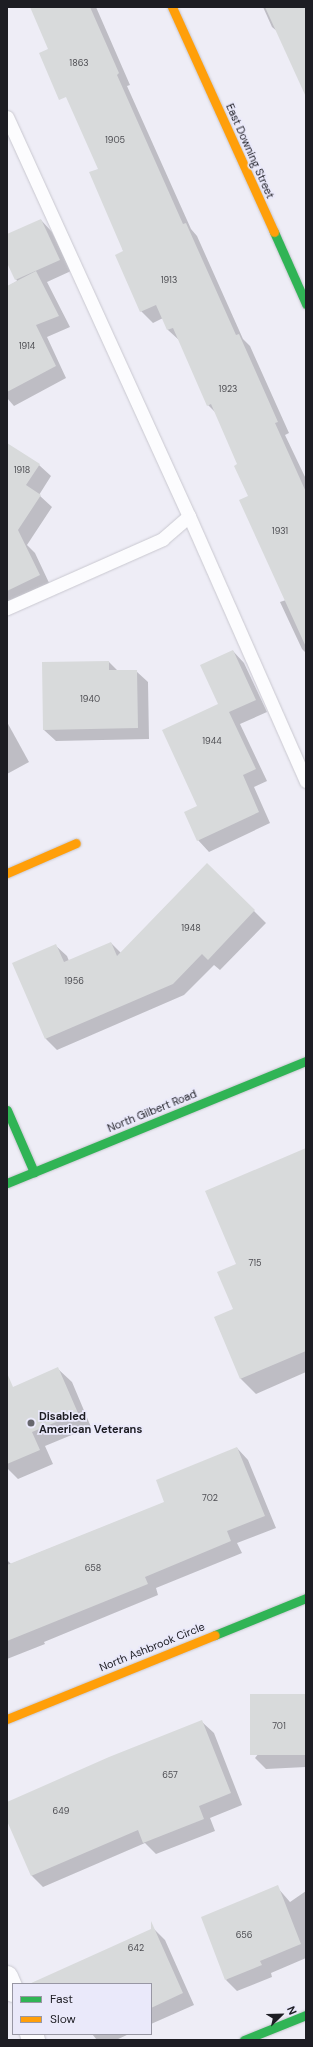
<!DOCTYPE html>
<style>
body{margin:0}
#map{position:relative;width:313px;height:2047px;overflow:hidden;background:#eeedf6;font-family:"DM Sans",sans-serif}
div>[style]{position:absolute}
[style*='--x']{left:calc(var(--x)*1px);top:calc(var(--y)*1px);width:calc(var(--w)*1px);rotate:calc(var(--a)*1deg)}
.shadow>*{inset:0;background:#0003}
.building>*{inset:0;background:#d8dadb;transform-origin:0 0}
.roads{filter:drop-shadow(0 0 1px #c9c8d0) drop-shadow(0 0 1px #c9c8d0)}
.lane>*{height:13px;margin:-6.5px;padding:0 6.5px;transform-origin:6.5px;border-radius:6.5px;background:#fcfcfe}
.street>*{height:22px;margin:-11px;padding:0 11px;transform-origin:11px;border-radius:11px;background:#fcfcfe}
.fast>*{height:9px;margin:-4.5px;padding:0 4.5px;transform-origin:4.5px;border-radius:4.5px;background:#30b455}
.slow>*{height:9px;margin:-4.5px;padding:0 4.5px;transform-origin:4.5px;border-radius:4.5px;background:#ff9f0a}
.dots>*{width:11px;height:11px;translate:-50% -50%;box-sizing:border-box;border:2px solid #eae9fa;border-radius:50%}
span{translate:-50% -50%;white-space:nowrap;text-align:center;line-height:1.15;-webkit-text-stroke:3.5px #eae9fa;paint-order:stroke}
.number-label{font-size:9px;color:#4d4d52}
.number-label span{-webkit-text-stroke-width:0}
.street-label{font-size:11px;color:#1d1d23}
.poi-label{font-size:11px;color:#1d1d23;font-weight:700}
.left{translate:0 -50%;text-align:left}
.frame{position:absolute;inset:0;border:8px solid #1d1d23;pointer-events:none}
.legend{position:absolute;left:12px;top:1983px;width:140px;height:52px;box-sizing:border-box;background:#eae9fa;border:1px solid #9897a4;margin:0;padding:5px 7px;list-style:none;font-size:12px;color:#1d1d23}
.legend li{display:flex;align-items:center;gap:8px;height:20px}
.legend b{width:20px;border:1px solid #9897a4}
.north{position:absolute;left:261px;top:1995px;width:40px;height:40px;-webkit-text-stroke:3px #eae9fa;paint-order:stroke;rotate:67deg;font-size:11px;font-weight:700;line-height:16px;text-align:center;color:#1d1d23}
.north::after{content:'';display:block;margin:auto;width:14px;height:18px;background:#1d1d23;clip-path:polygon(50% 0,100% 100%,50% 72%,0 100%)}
</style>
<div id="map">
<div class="shadow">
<div style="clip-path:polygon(46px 7px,96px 7px,130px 85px,127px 86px,191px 229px,197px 236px,243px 339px,250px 346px,289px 433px,285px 435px,306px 479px,306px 653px,302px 649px,280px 602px,286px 600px,239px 465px,216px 413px,208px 405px,180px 341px,168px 330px,163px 318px,153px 323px,141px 311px,99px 169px)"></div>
<div style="clip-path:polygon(263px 7px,306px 7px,306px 95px,278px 32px,272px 27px)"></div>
<div style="clip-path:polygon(41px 220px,52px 232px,71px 271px,47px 282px,70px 327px,47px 337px,66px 378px,14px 406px,7px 398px,7px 287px,17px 281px,7px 260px,7px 236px)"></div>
<div style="clip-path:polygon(7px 444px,39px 465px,51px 476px,39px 495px,52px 507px,27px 545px,35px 553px,51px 587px,7px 608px)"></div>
<div style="clip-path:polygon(233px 651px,244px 663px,267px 712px,240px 724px,267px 781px,254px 787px,270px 823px,209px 852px,198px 840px,198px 806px)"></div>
<div style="clip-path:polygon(109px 662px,118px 671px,136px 671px,148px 682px,149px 739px,56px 741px,44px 730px,43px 663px)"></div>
<div style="clip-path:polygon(7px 722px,29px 762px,7px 774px)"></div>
<div style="clip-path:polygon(207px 864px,266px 923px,220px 970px,214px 965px,184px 995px,57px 1050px,46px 1039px,55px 945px,67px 956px,69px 961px,111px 943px,121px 953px)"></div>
<div style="clip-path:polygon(306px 1154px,306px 1372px,256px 1394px,241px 1379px,215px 1318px,234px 1310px,237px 1265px)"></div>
<div style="clip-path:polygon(58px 1369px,72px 1382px,91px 1427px,45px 1446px,53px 1464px,18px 1479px,7px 1468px,7px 1390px)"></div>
<div style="clip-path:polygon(237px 1448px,248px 1460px,276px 1528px,237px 1543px,242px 1553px,156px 1588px,158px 1595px,44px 1642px,45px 1644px,7px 1659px,7px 1560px,11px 1564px,166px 1502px)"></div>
<div style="clip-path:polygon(306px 1695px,306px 1767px,266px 1769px,255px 1758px)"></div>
<div style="clip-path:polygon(202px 1722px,214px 1733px,242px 1805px,210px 1818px,215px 1831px,156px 1854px,145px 1843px,43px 1887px,32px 1876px,7px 1818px,7px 1803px)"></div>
<div style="clip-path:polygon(277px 1887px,290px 1902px,306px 1891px,306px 1958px,271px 1973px,272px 1977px,237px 1991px,226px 1980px)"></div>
<div style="clip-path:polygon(154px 1929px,165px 1940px,194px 2005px,151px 2024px,151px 1984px,69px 1984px)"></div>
<div style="clip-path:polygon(92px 2034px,129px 2034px,116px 2040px,97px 2040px)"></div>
</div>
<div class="building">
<div style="clip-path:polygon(30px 7px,90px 7px,119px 73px,117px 75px,183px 224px,186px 223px,236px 335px,239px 334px,278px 422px,275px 423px,306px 492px,306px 647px,239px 500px,248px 496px,234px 466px,237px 464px,211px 404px,207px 406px,173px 328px,167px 330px,156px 305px,140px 312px,115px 255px,123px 251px,89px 172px,98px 169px,66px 97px,59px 100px,39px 53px,48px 49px)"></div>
<div style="clip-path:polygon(265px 7px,306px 7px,306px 97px)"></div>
<div style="clip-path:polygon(41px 219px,60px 260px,15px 280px,7px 263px,7px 234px)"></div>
<div style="clip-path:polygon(36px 271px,59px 316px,36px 325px,56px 366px,7px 392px,7px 286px)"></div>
<div style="clip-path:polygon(7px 443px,40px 464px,26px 485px,41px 495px,18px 530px,40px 575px,7px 591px)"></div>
<div style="clip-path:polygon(233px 650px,256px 700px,229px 712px,256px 769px,243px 775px,259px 812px,197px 841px,184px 812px,197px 806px,162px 730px,218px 704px,200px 665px)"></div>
<div style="clip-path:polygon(109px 661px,109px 670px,137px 670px,138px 728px,43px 730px,42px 662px)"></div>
<div style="clip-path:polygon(207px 863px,255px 910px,208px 960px,202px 954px,173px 984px,45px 1039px,12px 963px,56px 944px,64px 962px,111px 942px,117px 956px)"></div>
<div style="clip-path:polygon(306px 1148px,306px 1351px,240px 1379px,214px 1317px,233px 1309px,217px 1272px,236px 1264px,205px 1191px)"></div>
<div style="clip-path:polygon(58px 1367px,78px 1413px,32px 1432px,40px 1450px,7px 1464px,7px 1373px,13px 1387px)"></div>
<div style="clip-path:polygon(237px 1447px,265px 1516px,227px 1531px,231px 1541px,145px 1577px,148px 1584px,7px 1641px,7px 1565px,164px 1502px,156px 1480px)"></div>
<div style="left:306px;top:1694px;width:61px;height:56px;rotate:90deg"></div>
<div style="clip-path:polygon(202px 1720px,231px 1793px,199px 1806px,204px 1819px,143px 1843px,138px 1830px,31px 1876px,7px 1821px,7px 1802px,109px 1757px)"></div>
<div style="clip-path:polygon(278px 1885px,301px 1944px,260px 1961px,262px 1965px,225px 1980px,201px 1917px)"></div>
<div style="clip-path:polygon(151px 1921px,183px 1993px,151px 2008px,151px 1984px,29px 1984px,151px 1929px)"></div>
</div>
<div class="roads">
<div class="lane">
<div style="--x:7;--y:117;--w:439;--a:65.5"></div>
<div style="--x:189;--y:516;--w:35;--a:139"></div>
<div style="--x:163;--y:539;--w:171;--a:156.1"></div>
<div style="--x:189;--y:516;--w:290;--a:66.2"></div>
</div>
<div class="street">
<div style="--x:7;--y:1977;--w:15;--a:67"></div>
<div style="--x:31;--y:2034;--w:7;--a:63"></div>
</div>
<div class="fast">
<div style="--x:274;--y:232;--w:79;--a:66"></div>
<div style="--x:7;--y:1110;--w:68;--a:66.5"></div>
<div style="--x:7;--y:1183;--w:323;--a:-22.2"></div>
<div style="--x:215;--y:1635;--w:98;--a:-22.1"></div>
<div style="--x:244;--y:2040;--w:67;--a:-22"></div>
</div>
<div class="slow">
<div style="--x:172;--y:7;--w:247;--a:65.6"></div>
<div style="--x:7;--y:873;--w:75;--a:-23.5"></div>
<div style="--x:7;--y:1719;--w:224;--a:-22"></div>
</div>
</div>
<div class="dots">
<div style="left:31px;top:1423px;background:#66666d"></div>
</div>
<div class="number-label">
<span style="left:79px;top:63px">1863</span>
<span style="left:115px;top:140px">1905</span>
<span style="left:169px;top:280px">1913</span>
<span style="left:27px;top:346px">1914</span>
<span style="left:228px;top:389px">1923</span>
<span style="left:22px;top:470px">1918</span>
<span style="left:280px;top:531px">1931</span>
<span style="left:90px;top:699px">1940</span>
<span style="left:212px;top:741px">1944</span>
<span style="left:191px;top:928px">1948</span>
<span style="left:74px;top:981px">1956</span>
<span style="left:255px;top:1263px">715</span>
<span style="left:210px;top:1498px">702</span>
<span style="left:93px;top:1568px">658</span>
<span style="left:279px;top:1726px">701</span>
<span style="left:170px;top:1775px">657</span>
<span style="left:61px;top:1811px">649</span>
<span style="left:244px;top:1935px">656</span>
<span style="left:136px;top:1948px">642</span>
</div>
<div class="street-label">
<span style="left:250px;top:151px;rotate:66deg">East Downing Street</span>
<span style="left:152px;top:1111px;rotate:-22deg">North Gilbert Road</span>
<span style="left:152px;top:1647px;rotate:-22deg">North Ashbrook Circle</span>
</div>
<div class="poi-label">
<span class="left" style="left:39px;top:1423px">Disabled<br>American Veterans</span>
</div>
<div class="frame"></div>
<ul class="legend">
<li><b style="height:5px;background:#30b455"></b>Fast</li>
<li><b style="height:5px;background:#ff9f0a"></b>Slow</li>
</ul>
<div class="north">N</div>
</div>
